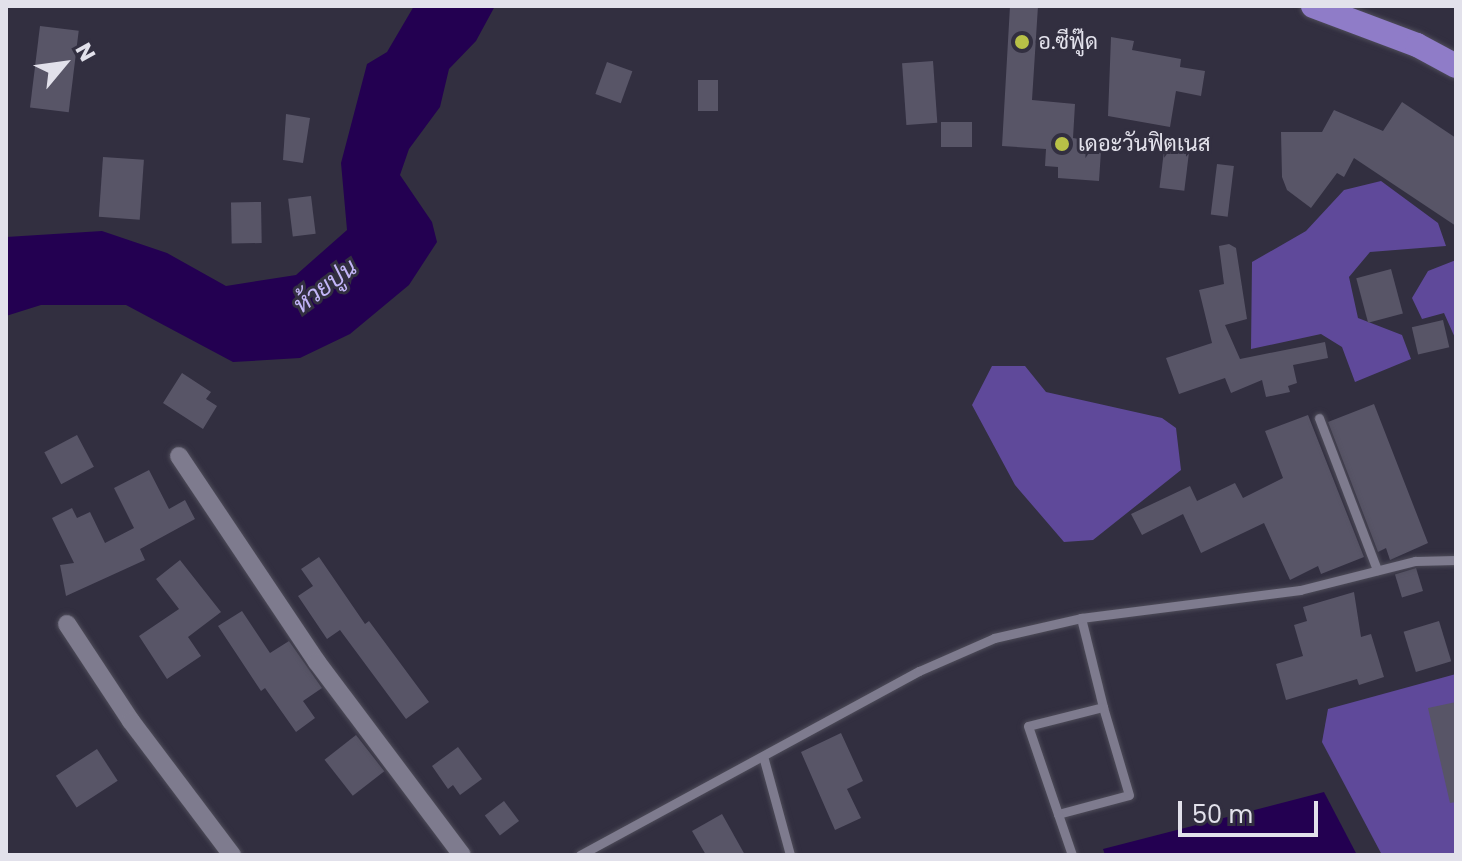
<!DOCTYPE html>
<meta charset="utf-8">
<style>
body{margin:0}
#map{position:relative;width:1462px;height:861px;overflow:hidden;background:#322f40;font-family:Poppins,Sarabun,sans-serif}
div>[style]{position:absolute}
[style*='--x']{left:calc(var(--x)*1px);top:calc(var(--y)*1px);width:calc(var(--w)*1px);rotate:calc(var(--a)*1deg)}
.forest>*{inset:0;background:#5f499a}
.water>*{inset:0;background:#230051}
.building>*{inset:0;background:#585567;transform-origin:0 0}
.roads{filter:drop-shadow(0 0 2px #4e4c59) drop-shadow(0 0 2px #4e4c59)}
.lane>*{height:9px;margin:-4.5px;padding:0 4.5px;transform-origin:4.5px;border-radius:4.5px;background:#7e7b8e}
.street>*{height:18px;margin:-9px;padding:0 9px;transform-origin:9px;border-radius:9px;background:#7e7b8e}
.primary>*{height:24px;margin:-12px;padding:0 12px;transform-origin:12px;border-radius:12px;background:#8f7cc8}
.dots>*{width:22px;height:22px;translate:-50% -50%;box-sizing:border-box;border:4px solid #322f40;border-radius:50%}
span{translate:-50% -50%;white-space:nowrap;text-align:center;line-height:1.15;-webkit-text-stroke:6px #322f40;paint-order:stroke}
.poi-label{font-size:22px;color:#e2e1eb}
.left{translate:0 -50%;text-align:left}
.water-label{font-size:24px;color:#c3b5f8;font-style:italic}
.frame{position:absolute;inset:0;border:8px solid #e2e1eb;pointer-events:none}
.north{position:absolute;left:24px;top:24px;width:80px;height:80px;-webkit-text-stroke:6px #322f40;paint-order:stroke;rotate:61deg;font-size:22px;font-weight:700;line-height:32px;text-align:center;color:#e2e1eb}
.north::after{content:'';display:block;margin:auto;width:28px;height:36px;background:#e2e1eb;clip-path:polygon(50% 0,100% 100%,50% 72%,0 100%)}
.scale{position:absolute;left:1178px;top:801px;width:140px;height:36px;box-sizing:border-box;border:4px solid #e2e1eb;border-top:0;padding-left:10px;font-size:24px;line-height:28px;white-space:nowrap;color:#e2e1eb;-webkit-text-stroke:6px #322f40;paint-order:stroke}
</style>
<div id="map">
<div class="forest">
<div style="clip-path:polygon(1381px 181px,1438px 223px,1446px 246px,1370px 252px,1349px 277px,1358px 318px,1402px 335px,1411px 359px,1355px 382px,1342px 347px,1321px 334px,1251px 349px,1252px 262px,1306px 231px,1344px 190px)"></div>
<div style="clip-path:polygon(1456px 260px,1456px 340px,1444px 313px,1422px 319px,1412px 298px,1428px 271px)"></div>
<div style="clip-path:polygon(992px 366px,1025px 366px,1046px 392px,1162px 418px,1176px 428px,1181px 470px,1093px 540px,1064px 542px,1015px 485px,972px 405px)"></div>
<div style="clip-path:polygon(1456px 674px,1456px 855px,1382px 855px,1322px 742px,1328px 709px)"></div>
</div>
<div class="water">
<div style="clip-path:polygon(414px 6px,495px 6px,476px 41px,449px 69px,440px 107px,409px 149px,400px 175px,432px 222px,437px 242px,409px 285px,350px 334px,300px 358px,233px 362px,126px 305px,41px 305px,6px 316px,6px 237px,102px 231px,167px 253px,226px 286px,296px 275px,347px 230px,341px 163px,367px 64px,387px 52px)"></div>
<div style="clip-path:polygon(1324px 792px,1357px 855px,1105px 855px,1103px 849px)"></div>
</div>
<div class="building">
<div style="clip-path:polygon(1010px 6px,1038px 6px,1032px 100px,1075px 104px,1073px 138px,1079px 139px,1078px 149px,1101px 151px,1099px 181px,1058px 178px,1058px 167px,1045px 166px,1046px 149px,1002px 146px)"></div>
<div style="left:40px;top:26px;width:39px;height:82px;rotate:7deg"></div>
<div style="clip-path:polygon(1111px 37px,1134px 41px,1132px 50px,1181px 59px,1180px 67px,1205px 71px,1201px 96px,1176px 91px,1170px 127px,1108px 116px)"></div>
<div style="left:933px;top:61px;width:62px;height:31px;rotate:86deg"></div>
<div style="left:607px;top:62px;width:27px;height:34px;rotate:20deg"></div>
<div style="left:698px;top:80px;width:20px;height:31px"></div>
<div style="clip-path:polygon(1402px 102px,1456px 138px,1456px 226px,1354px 158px,1344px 177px,1337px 173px,1311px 208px,1287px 190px,1282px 177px,1281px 132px,1322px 132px,1334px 110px,1383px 131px)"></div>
<div style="clip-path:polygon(286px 114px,310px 118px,303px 163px,283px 160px)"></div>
<div style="left:972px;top:122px;width:25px;height:31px;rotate:90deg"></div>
<div style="left:1164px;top:151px;width:25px;height:37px;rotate:7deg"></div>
<div style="left:103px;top:157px;width:41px;height:60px;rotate:4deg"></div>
<div style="left:1217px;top:164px;width:17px;height:51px;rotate:7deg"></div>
<div style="left:311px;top:196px;width:38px;height:23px;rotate:83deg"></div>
<div style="left:261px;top:202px;width:41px;height:30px;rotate:89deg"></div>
<div style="clip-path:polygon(1229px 244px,1236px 248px,1247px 319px,1225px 325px,1240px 359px,1325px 342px,1328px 358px,1293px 365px,1297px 383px,1288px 386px,1290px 392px,1266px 397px,1262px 380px,1231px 393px,1225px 378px,1179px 394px,1166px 358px,1212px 343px,1199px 290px,1224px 284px,1219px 246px)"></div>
<div style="left:1391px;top:269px;width:46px;height:36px;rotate:75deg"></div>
<div style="left:1443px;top:320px;width:28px;height:32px;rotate:77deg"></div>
<div style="clip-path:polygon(182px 373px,211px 392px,206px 399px,217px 406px,203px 429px,163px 403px)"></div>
<div style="clip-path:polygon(1374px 404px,1428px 543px,1390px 560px,1386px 548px,1378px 552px,1328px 422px)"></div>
<div style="clip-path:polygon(1308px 415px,1364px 557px,1321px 574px,1318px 566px,1290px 580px,1264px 523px,1201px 553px,1183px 514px,1142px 535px,1131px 514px,1190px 486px,1197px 501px,1235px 483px,1243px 498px,1283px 478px,1265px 431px)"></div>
<div style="left:77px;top:435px;width:36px;height:37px;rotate:62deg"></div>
<div style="clip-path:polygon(149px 470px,169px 509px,185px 500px,195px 519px,140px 549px,145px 560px,66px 596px,60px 565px,74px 563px,52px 518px,72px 508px,77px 518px,90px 512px,105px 543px,134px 528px,114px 488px)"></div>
<div style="clip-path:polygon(319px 557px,365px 624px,369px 621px,429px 702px,406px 719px,340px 630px,327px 639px,298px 596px,313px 586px,301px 569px)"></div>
<div style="clip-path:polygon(180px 560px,221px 612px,188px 637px,201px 656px,167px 679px,139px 636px,179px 609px,156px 579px)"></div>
<div style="left:1416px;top:568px;width:24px;height:22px;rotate:73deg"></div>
<div style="clip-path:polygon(1354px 592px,1361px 637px,1371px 634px,1384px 677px,1359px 685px,1357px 679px,1286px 700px,1276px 664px,1303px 656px,1294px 625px,1307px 621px,1303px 607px)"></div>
<div style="clip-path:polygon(242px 611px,270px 653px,289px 641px,322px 688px,303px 701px,315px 718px,296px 732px,265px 688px,261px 691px,218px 626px)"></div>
<div style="left:1439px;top:621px;width:42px;height:37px;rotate:73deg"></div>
<div style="clip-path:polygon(1456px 702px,1456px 802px,1450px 803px,1428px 708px)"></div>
<div style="clip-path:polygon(841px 733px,863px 781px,847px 789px,861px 818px,835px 830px,801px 752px)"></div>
<div style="left:356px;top:735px;width:46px;height:40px;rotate:52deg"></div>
<div style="clip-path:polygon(458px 747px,482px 779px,460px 795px,453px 785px,448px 789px,432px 766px)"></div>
<div style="left:97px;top:749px;width:38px;height:49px;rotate:57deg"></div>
<div style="left:504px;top:801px;width:25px;height:24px;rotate:53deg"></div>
<div style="clip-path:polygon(722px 814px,745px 855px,706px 855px,692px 831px)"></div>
</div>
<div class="roads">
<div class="lane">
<div style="--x:1319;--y:418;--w:163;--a:69.1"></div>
<div style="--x:1081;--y:618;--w:92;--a:76.1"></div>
<div style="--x:763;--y:756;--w:103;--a:74.7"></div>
<div style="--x:1058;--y:814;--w:73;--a:-15"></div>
<div style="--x:1129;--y:795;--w:92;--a:-106.5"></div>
<div style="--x:1103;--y:707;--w:77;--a:165.8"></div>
<div style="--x:1028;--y:726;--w:93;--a:71.2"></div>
<div style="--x:1058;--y:814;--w:43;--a:71.1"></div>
<div style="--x:580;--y:855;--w:386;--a:-28.5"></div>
<div style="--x:919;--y:671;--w:82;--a:-23.7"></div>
<div style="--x:994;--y:638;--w:89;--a:-12.9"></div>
<div style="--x:1081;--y:618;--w:221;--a:-7.3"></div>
<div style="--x:1300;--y:590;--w:119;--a:-14.2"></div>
<div style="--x:1415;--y:561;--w:41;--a:-1.4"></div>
</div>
<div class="street">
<div style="--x:179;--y:456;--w:248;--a:56.2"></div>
<div style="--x:317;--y:662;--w:241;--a:53.1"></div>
<div style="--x:67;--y:624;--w:116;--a:56.6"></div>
<div style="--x:131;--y:721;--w:168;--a:53"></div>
</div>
<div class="primary">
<div style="--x:1313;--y:6;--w:111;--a:20.6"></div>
<div style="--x:1417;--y:45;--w:44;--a:28.3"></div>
</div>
</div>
<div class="dots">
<div style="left:1022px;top:42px;background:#b8c147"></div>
<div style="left:1062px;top:144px;background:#b8c147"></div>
</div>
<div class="poi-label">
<span class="left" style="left:1038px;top:42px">อ.ซีฟู๊ด</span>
<span class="left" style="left:1078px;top:144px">เดอะวันฟิตเนส</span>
</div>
<div class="water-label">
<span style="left:325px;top:286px;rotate:-37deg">ห้วยปูน</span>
</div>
<div class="frame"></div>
<div class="north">N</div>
<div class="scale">50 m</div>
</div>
